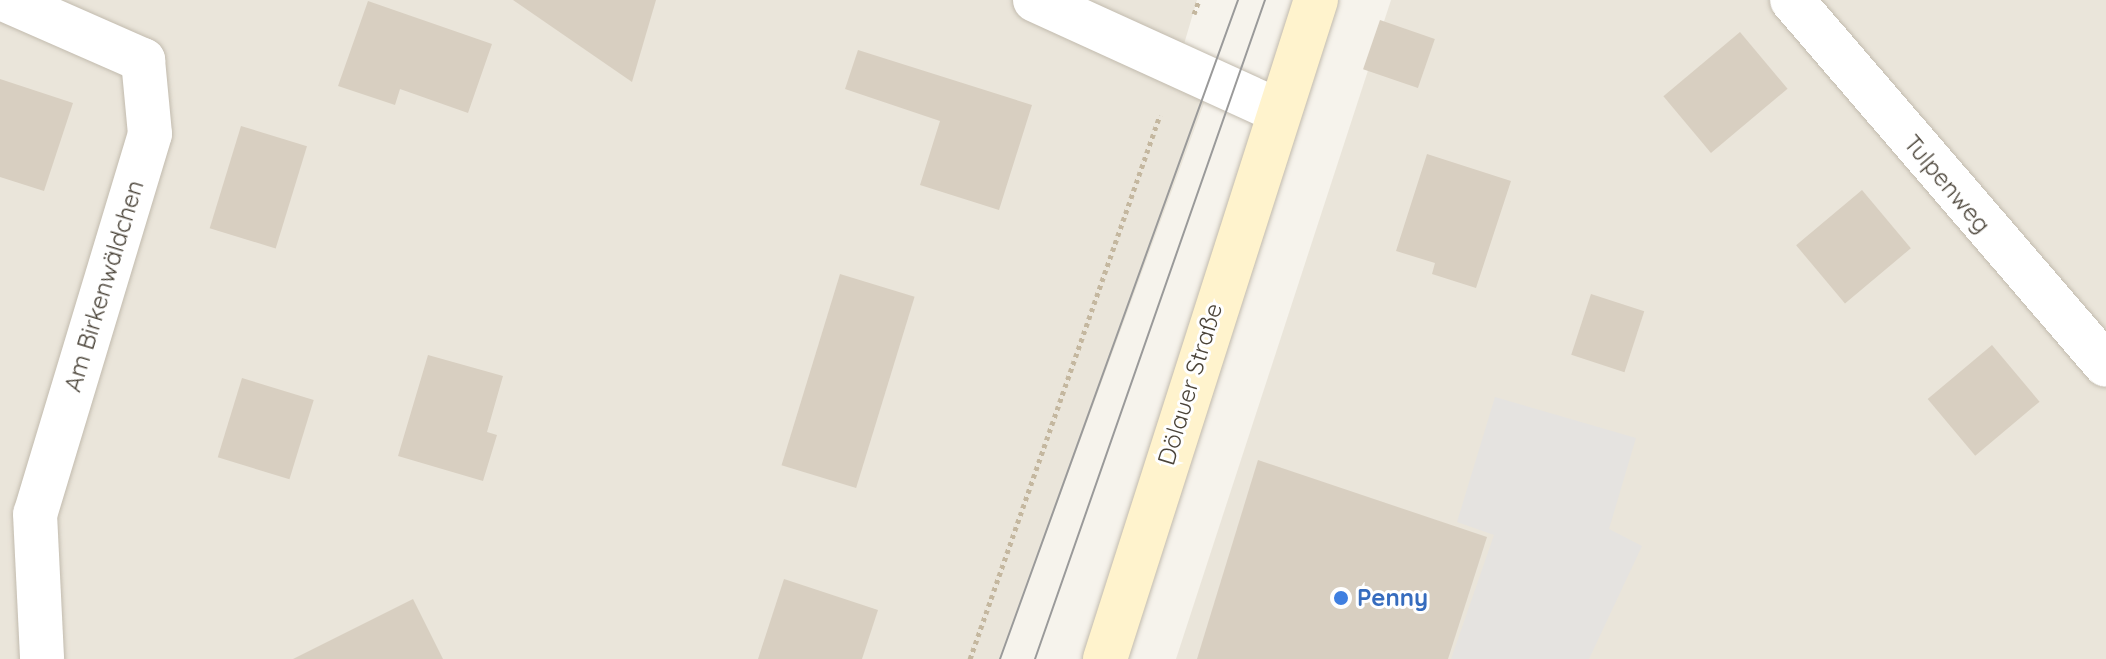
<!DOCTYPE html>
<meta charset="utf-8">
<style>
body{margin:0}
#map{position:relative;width:2106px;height:659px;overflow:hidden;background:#f6f3ec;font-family:Quicksand,sans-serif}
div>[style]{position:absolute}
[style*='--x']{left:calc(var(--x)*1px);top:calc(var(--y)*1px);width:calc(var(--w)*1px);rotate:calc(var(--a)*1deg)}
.residential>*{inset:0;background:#eae5da}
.parking>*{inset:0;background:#e5e3e0}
.building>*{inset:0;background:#d8cfc1;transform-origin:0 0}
.path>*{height:5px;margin-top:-2.5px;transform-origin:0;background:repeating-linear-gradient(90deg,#c4b79f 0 4px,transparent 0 8px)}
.roads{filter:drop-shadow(0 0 2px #c2bbae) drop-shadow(0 0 2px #c2bbae)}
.minor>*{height:44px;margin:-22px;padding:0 22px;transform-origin:22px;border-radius:22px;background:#fff}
.secondary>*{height:44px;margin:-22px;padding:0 22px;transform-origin:22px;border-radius:22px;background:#fff3cd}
.tram>*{height:2px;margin:-1px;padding:0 1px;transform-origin:1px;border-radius:1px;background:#9a9a9a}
.dots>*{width:22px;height:22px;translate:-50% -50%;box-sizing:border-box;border:4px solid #fff;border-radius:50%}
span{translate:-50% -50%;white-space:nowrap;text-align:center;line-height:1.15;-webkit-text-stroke:6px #fff;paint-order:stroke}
.street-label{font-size:24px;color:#4b4439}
.shop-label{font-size:24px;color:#366cbe;font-weight:700}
.left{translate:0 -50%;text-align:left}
</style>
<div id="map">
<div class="residential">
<div style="clip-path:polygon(0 0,1197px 0,1177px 68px,1211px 84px,1000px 659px,0 659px)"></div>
<div style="clip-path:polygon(1391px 0,2106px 0,2106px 659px,1176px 659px)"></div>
</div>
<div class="parking">
<div style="clip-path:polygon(1495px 397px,1636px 438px,1609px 529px,1642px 546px,1589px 659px,1451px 659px,1494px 535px,1457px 522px)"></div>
</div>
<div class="building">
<div style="clip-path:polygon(513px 0,656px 0,632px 82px)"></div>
<div style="clip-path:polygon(368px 1px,492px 44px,468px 113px,400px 89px,395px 105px,338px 86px)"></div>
<div style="left:1380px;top:20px;width:58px;height:52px;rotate:19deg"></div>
<div style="left:1740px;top:32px;width:74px;height:100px;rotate:50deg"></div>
<div style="clip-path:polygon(858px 50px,1032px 105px,999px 210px,920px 185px,940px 121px,845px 89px)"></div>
<div style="clip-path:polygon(0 79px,73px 103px,44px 191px,0 177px)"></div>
<div style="left:241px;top:126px;width:69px;height:107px;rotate:17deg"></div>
<div style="clip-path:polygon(1427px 154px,1511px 181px,1476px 288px,1432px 274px,1435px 263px,1396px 251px)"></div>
<div style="left:1862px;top:190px;width:76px;height:86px;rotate:50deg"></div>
<div style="left:840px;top:274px;width:78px;height:200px;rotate:17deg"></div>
<div style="left:1591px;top:294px;width:56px;height:64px;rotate:18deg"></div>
<div style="left:1992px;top:345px;width:74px;height:84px;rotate:50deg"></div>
<div style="clip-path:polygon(428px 355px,503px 376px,487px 432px,497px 435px,483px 481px,398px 456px)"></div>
<div style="left:242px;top:378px;width:75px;height:83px;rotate:17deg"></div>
<div style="clip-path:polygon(1258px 460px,1487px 537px,1448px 659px,1197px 659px)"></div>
<div style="clip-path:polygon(784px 579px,878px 610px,862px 659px,758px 659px)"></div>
<div style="clip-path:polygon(413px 599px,443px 659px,293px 659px)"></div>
</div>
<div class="path">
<div style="--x:1194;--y:14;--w:15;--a:-70"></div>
<div style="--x:970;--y:659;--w:576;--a:-70.75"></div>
</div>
<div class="roads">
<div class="minor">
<div style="--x:6;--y:0;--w:150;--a:23.7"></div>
<div style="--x:143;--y:60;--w:74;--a:84.6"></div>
<div style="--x:150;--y:134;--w:397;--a:106.8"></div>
<div style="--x:35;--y:514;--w:145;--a:87.2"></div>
<div style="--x:1035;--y:0;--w:268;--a:24.5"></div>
<div style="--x:1792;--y:0;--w:481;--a:49.3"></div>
</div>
<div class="secondary">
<div style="--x:1105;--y:659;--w:692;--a:-72.25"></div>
</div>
</div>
<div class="tram">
<div style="--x:1000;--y:659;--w:701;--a:-70.14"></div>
<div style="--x:1035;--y:659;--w:698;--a:-70.76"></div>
</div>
<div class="dots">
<div style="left:1341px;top:598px;background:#3f7fe0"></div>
</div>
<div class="street-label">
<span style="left:1947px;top:184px;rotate:50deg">Tulpenweg</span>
<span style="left:104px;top:286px;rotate:-73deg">Am Birkenwäldchen</span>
<span style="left:1190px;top:384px;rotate:-73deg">Dölauer Straße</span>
</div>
<div class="shop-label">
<span class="left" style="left:1357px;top:598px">Penny</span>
</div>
</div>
